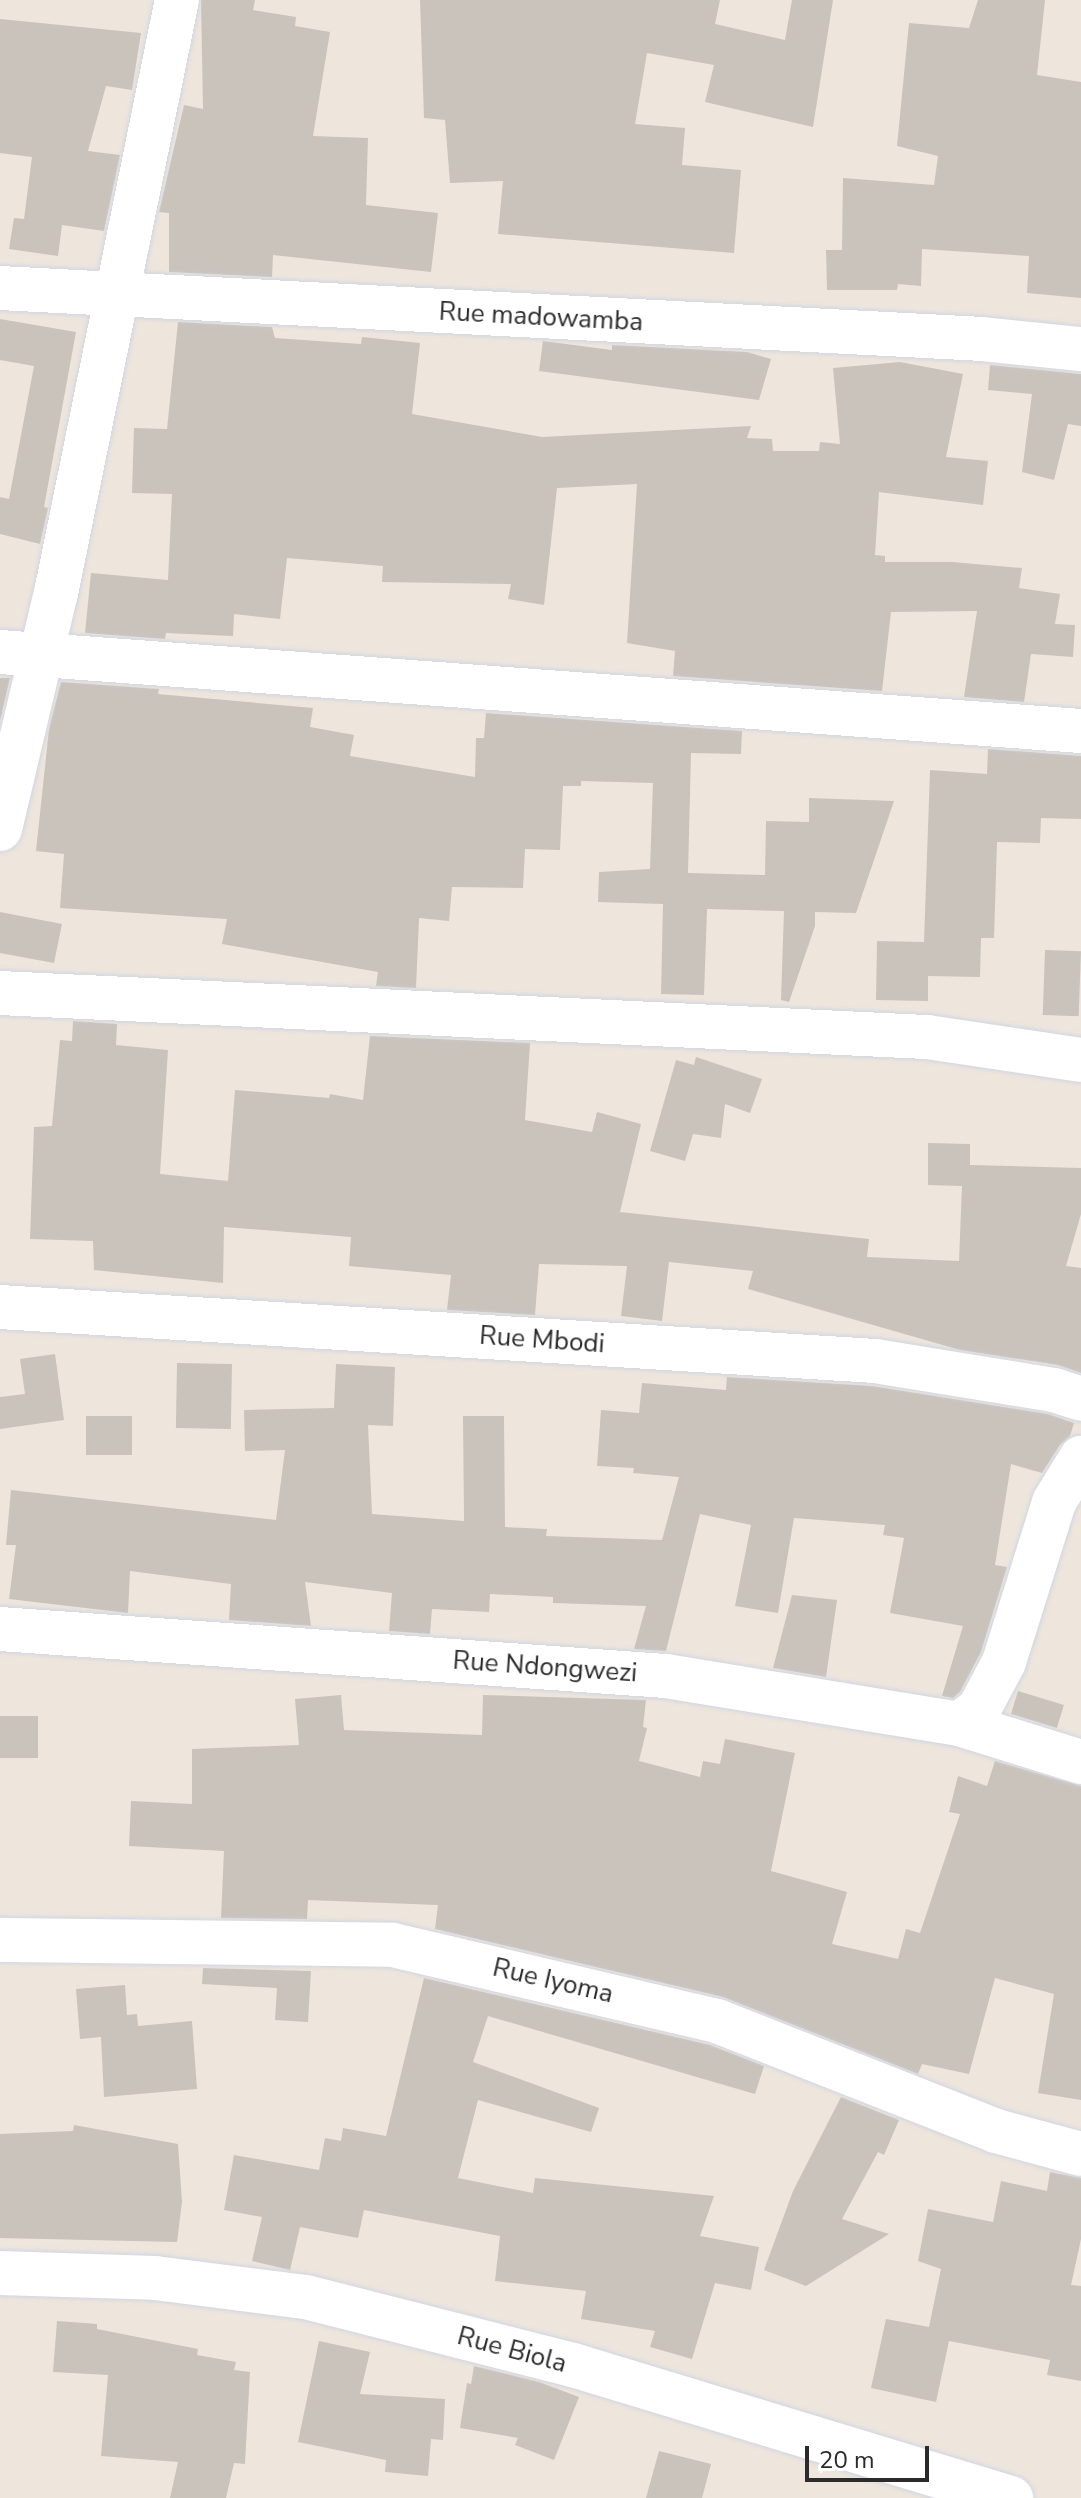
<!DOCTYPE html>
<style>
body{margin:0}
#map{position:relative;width:1081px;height:2498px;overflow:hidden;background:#eee6dc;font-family:"Nunito Sans",sans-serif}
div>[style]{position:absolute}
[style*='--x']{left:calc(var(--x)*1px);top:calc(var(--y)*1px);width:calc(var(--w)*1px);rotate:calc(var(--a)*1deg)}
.building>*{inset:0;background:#c9c3bc;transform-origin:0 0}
.roads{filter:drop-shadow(0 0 2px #d1d5e4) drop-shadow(0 0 2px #d1d5e4)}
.minor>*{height:44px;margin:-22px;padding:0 22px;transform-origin:22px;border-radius:22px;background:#fff}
span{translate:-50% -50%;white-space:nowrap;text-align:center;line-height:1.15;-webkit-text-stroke:7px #fff;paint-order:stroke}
.street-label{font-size:26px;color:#2b2b2b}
.scale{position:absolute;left:805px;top:2446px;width:124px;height:36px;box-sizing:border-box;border:4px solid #2b2b2b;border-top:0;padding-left:10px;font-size:24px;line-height:28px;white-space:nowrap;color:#2b2b2b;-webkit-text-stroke:6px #fff;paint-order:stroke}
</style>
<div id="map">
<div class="building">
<div style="clip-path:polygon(201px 0,255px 0,253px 10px,296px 17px,295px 26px,330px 32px,313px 136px,368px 138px,366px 205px,438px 213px,431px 272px,273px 255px,272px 277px,169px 272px,169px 213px,159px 212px,184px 105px,203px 109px)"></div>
<div style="clip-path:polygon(420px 0,720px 0,715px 24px,785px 40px,792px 0,833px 0,813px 127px,705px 102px,714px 65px,647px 53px,635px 124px,685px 128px,682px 165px,741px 170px,734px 253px,498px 234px,503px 181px,450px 183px,445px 120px,424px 118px)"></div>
<div style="clip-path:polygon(978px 0,1045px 0,1037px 75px,1081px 82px,1081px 298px,1027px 293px,1029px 256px,922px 249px,921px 286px,898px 284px,897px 290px,827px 290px,826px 250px,842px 250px,843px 178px,934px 185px,938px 156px,897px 146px,909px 23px,969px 28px)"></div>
<div style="clip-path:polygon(0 19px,141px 33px,132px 90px,106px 86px,88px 151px,120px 155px,104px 231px,62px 225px,58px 256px,9px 249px,14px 218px,24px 219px,32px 157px,0 153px)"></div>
<div style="clip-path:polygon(0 319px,76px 332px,44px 507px,48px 508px,40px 544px,0 534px,0 497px,9px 499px,34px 366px,0 360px)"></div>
<div style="clip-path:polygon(178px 322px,272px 327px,275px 338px,361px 344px,362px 337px,420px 343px,412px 414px,542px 437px,751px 426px,747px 438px,772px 439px,773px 451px,819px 451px,820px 442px,840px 444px,833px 368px,900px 362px,963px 374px,946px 457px,988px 461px,983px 505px,879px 492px,875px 555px,885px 556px,885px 562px,952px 562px,1022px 568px,1019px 588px,1060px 594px,1055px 624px,1075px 625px,1073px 657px,1031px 654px,1024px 702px,964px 697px,977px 611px,891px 612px,882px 691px,673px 676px,675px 651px,627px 643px,637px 484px,557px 488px,544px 605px,508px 599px,511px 584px,382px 582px,383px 566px,287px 558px,280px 619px,234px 614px,233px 636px,166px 633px,165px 639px,85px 633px,91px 573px,168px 580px,172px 494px,132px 493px,134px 428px,167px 429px)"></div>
<div style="clip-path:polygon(543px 341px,612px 350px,612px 345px,747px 352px,771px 359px,759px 400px,539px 371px)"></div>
<div style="clip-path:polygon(990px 365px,1081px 374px,1081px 426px,1068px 424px,1054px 480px,1022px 472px,1032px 394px,988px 390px)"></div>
<div style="clip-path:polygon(0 678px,10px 678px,0 721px)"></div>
<div style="clip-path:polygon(61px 682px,159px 689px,158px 694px,313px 708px,310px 727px,354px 735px,350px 756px,475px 777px,476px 738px,484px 738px,486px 713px,742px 731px,741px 754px,691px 753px,688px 873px,765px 875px,766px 821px,809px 822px,809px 798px,894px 801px,856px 913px,815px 912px,815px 926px,789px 1002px,781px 1000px,784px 911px,707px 909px,704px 995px,661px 994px,663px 904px,598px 902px,599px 872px,650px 869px,653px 783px,581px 781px,581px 786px,563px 786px,560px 850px,525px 849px,523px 888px,452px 887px,449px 921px,419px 918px,416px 988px,376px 986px,378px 972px,222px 944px,227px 919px,60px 908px,64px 854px,36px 851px,49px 729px)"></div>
<div style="clip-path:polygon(988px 749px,1081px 756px,1081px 819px,1041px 818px,1040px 843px,997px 842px,994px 938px,981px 938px,980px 977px,928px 976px,928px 1001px,876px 1000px,877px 941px,924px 942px,930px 770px,987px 774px)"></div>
<div style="clip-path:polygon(0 912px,62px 924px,54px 963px,0 953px)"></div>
<div style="left:1045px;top:950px;width:36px;height:65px;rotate:2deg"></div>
<div style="clip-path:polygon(73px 1021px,117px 1024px,116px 1045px,168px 1050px,160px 1174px,228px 1181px,235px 1090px,329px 1098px,330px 1094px,363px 1100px,370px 1036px,530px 1043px,525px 1120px,592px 1132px,597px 1112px,641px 1124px,620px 1212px,869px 1239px,867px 1257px,959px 1261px,962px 1186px,928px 1185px,928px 1143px,970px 1144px,970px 1165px,1081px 1168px,1081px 1214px,1066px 1266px,1081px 1268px,1081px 1373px,1058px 1365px,960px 1350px,748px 1289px,753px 1271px,669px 1262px,662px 1321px,621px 1316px,627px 1266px,539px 1264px,535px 1315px,447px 1310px,451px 1275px,349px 1266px,351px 1237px,224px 1227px,223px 1283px,94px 1270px,93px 1241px,30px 1239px,34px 1127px,52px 1126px,60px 1040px,72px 1041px)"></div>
<div style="clip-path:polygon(696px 1057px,762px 1079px,750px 1113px,725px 1104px,721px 1138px,693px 1134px,685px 1161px,650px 1151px,676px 1060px,694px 1065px)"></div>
<div style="clip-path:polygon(55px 1354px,64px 1420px,0 1429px,0 1397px,25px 1394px,20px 1359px)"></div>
<div style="left:177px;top:1363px;width:55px;height:65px;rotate:1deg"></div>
<div style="clip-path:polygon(336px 1364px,395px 1367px,393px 1426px,368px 1425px,372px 1514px,464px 1521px,463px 1416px,504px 1416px,505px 1527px,547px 1529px,546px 1536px,662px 1540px,679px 1477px,633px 1473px,634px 1468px,597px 1466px,601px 1410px,639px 1413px,642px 1383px,726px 1390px,727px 1377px,872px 1386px,1048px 1414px,1074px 1423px,1070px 1436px,1060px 1445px,1042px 1473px,1011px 1464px,995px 1565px,1007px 1567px,981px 1652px,960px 1692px,953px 1698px,942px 1696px,963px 1626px,890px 1613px,904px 1538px,883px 1535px,885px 1525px,794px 1518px,778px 1613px,735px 1606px,751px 1525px,700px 1514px,666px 1651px,634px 1649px,646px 1606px,553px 1603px,553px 1597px,490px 1594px,489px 1612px,432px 1609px,430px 1634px,389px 1631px,392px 1593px,305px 1582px,311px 1626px,229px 1620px,231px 1584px,130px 1571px,128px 1613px,9px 1599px,16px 1545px,6px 1545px,11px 1490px,276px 1520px,285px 1450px,245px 1451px,244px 1410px,334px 1408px)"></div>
<div style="left:132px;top:1416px;width:39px;height:46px;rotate:90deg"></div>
<div style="clip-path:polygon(792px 1595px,837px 1600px,826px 1677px,773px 1668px)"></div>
<div style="left:1018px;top:1691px;width:48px;height:24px;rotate:17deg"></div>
<div style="clip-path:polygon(341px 1695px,344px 1730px,482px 1735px,483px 1695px,646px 1700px,643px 1727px,647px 1728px,639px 1761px,700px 1777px,703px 1761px,720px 1764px,725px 1739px,795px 1753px,771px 1871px,847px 1892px,832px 1944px,898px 1959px,906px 1929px,920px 1933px,960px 1814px,949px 1812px,958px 1776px,987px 1786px,995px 1761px,1081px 1786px,1081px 2100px,1038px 2093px,1054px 1994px,995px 1978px,969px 2074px,922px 2064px,918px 2074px,723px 1997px,435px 1929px,438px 1905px,308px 1900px,307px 1919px,221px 1918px,224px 1851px,129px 1846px,131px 1801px,192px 1804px,192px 1749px,299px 1745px,295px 1699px)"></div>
<div style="left:0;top:1716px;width:38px;height:42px"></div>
<div style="clip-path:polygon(203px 1968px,311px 1971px,308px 2022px,275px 2020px,277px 1988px,202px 1984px)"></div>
<div style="clip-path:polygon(424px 1978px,710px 2045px,764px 2066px,755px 2094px,488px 2016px,473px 2062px,599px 2108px,591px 2132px,478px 2100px,458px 2178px,533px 2193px,535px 2178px,714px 2196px,700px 2236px,759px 2247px,751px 2290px,715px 2283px,692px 2359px,650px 2347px,655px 2331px,581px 2319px,586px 2291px,495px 2281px,500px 2236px,364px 2210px,358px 2238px,300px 2227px,290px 2270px,252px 2261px,262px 2217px,224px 2210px,234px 2155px,319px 2170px,325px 2138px,341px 2141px,343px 2128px,386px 2136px)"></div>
<div style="clip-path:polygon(125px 1985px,127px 2015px,137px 2014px,138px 2026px,192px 2021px,197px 2089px,104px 2097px,101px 2037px,80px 2039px,76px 1989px)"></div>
<div style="clip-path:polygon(841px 2097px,899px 2120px,884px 2155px,878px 2152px,842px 2219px,889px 2234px,806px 2286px,764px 2270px,793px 2191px)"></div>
<div style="clip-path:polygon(74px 2125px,178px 2144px,182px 2202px,177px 2242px,0 2238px,0 2134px,73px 2131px)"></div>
<div style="clip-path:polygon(1050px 2172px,1081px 2178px,1081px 2239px,1071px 2285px,1081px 2286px,1081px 2381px,1047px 2375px,1050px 2360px,949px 2341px,936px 2402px,871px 2388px,886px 2319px,929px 2327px,941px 2269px,918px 2261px,928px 2209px,993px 2222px,1001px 2181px,1047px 2191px)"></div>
<div style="clip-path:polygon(57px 2321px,97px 2324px,97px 2329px,198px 2349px,197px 2355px,236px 2362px,234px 2370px,250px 2372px,245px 2464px,234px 2463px,226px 2498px,170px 2498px,178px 2462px,101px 2456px,108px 2375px,53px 2372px)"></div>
<div style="clip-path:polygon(319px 2341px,370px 2352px,360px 2394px,445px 2399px,443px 2440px,431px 2439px,428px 2476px,385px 2472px,386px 2460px,298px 2442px)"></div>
<div style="clip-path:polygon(474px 2366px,539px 2382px,579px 2397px,554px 2460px,515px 2445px,518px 2438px,460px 2428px,467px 2383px,471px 2384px)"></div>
<div style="clip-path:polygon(659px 2451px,711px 2464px,702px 2498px,646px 2498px)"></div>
</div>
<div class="roads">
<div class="minor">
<div style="--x:0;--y:288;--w:983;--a:2.97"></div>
<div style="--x:982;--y:339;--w:100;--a:5.8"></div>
<div style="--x:0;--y:652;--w:1084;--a:4.18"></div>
<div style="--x:0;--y:829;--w:243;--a:-76.7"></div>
<div style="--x:56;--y:593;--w:605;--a:-78.47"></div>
<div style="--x:0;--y:993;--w:928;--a:2.72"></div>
<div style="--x:927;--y:1037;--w:156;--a:8.5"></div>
<div style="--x:0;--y:1307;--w:877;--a:3.53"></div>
<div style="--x:875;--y:1361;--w:181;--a:9.2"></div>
<div style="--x:1054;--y:1390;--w:28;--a:18"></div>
<div style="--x:0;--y:1629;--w:668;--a:4.04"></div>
<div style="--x:666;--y:1676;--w:297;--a:9.3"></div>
<div style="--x:959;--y:1724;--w:128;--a:17.3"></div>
<div style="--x:959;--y:1724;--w:25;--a:-37"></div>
<div style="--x:979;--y:1709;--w:53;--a:-62"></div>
<div style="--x:1004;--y:1662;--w:168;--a:-72.6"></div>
<div style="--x:1054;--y:1502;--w:52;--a:-58.5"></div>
<div style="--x:0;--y:1940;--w:393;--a:0.7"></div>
<div style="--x:393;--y:1945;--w:333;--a:13.2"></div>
<div style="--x:717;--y:2021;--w:300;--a:21.5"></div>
<div style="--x:996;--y:2131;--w:88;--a:15.1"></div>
<div style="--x:0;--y:2273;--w:155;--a:1.8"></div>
<div style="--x:155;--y:2278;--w:152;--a:7.2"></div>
<div style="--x:306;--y:2297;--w:276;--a:14.3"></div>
<div style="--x:573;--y:2365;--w:458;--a:16.9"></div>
</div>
</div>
<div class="street-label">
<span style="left:541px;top:317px;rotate:3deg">Rue madowamba</span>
<span style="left:542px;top:1340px;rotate:4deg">Rue Mbodi</span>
<span style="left:545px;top:1667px;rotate:4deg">Rue Ndongwezi</span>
<span style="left:553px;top:1981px;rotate:13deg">Rue Iyoma</span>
<span style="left:512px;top:2350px;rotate:15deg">Rue Biola</span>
</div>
<div class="scale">20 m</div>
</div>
